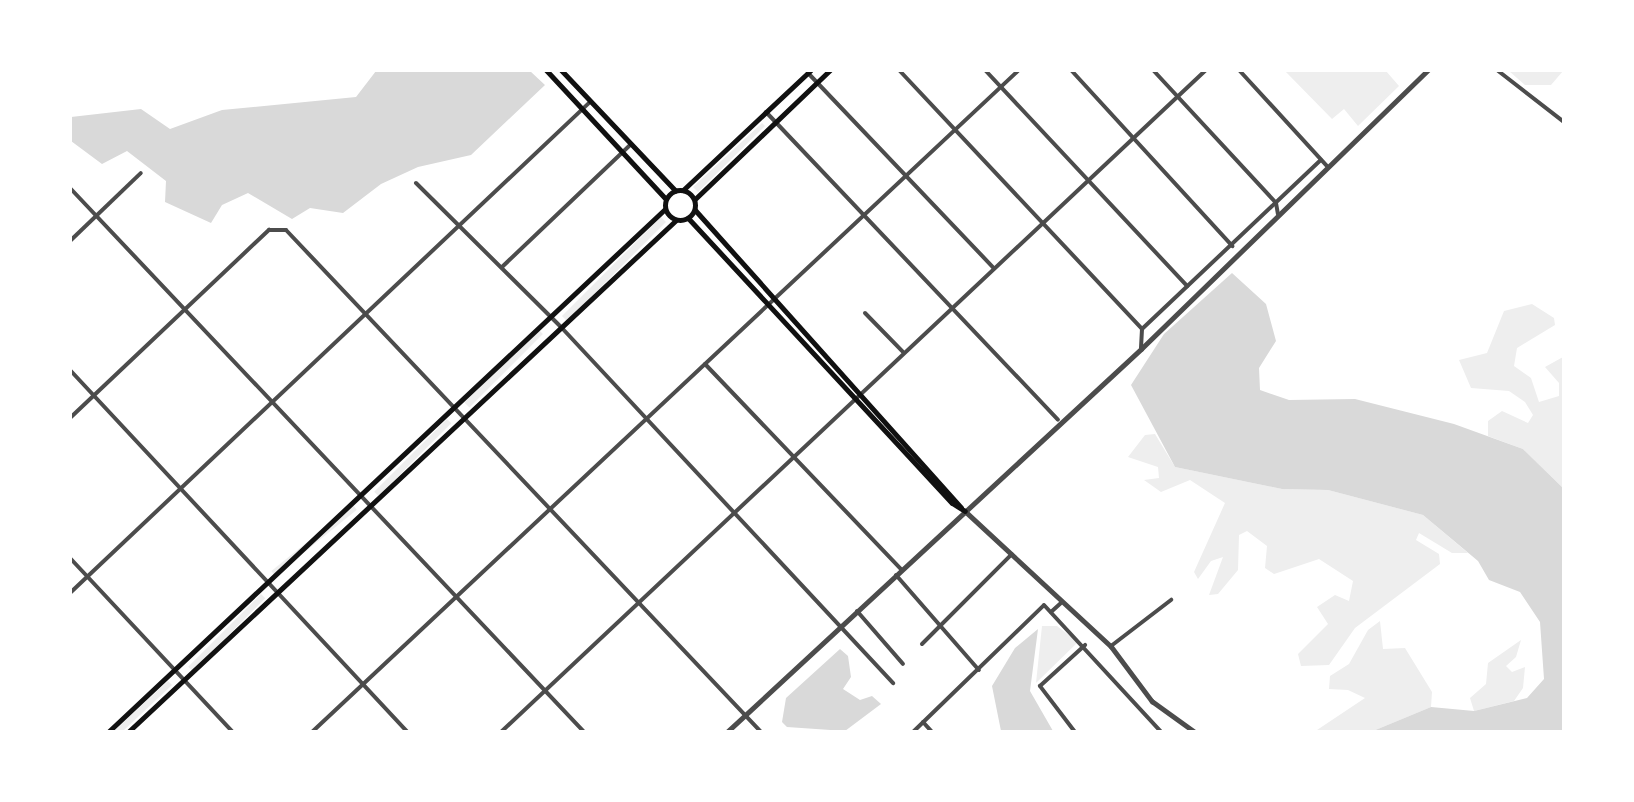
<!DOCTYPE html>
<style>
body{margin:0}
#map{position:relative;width:1634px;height:802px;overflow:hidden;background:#fff;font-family:"Asap Condensed",sans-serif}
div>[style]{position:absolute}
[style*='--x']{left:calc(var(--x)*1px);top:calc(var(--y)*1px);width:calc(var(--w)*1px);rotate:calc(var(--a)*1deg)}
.green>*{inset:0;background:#eee;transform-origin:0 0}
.water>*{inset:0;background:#d9d9d9}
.minor>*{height:4px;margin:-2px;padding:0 2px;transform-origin:2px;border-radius:2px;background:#4c4c4c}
.tertiary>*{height:4.5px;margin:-2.25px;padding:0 2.25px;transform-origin:2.25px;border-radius:2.25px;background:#4c4c4c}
.secondary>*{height:5px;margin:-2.5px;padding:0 2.5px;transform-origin:2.5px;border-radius:2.5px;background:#111}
.secondary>.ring{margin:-2.5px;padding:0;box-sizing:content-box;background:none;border:5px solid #111;border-radius:50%}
span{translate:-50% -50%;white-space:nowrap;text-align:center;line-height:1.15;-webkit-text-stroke:6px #fff;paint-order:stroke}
.frame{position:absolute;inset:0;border:72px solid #fff;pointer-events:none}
</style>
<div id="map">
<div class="green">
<div style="clip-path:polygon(1285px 71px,1386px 71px,1399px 86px,1358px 126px,1344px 109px,1332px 119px)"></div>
<div style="clip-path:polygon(1509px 71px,1563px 71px,1551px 85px,1525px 85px)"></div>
<div style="clip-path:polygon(762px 123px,765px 126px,698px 192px,693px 187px)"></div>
<div style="left:661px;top:217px;width:7px;height:140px;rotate:45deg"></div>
<div style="clip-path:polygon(1532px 304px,1554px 318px,1555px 325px,1517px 348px,1514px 366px,1531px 378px,1539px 402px,1559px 396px,1559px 383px,1545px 367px,1563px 357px,1563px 488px,1523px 449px,1488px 436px,1488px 421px,1502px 411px,1528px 423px,1533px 415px,1525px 402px,1509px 391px,1471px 388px,1459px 360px,1487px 353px,1504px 311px)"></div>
<div style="left:538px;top:329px;width:7px;height:104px;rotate:45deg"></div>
<div style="left:447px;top:419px;width:6px;height:103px;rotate:45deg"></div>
<div style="clip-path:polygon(1155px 434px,1175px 467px,1282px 489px,1328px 490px,1423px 515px,1468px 553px,1452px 553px,1419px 533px,1416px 540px,1439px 554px,1440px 564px,1355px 628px,1329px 665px,1301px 666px,1298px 654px,1328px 624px,1317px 607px,1335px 595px,1349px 601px,1353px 581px,1319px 559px,1274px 574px,1265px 568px,1267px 546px,1247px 531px,1239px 535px,1238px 570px,1218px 594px,1209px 595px,1223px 557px,1211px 561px,1198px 579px,1194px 572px,1225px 503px,1190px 480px,1161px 492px,1144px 480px,1159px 478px,1158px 467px,1128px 457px,1145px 435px)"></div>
<div style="left:353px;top:505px;width:6px;height:105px;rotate:51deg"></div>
<div style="left:261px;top:594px;width:6px;height:103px;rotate:45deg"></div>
<div style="clip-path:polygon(1380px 621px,1383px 649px,1405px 648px,1432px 692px,1431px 707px,1373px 731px,1314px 732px,1365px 698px,1348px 690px,1329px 689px,1330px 676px,1349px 664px,1368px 630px)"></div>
<div style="clip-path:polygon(1042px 626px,1057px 626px,1078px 642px,1036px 683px)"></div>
<div style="clip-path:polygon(1521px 640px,1516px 657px,1506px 666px,1512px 672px,1525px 667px,1523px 688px,1514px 701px,1474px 711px,1470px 698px,1486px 684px,1488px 663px)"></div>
<div style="clip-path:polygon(168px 681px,172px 685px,123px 731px,114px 731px)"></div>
</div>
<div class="water">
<div style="clip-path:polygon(376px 71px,530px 71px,545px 85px,471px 155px,418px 167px,381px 184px,343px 213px,310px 208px,292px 219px,248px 193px,222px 205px,211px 223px,165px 202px,166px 181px,127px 151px,102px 164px,71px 141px,71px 117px,141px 109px,170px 129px,222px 110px,356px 97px)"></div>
<div style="clip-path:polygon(1232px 273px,1266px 304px,1276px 341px,1259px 368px,1260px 390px,1289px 400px,1355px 399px,1454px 424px,1523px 449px,1563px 488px,1563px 731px,1373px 731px,1431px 707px,1474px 711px,1527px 698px,1544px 679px,1540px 622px,1520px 592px,1489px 580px,1478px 561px,1423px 515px,1328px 490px,1282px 489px,1175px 467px,1131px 385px,1164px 334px)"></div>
<div style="clip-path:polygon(1038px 629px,1030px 691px,1053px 731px,1001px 731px,992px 686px,1015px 648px)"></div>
<div style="clip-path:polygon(840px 649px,848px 656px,851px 677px,843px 689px,860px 700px,872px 696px,881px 704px,845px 731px,787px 727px,782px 722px,786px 698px)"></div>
</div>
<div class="minor">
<div style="--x:899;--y:70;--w:355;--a:46.8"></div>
<div style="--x:1142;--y:329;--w:19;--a:93"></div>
<div style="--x:985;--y:70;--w:296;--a:46.9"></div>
<div style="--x:1071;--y:70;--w:239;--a:47.5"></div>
<div style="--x:1153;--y:70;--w:181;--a:47.2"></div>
<div style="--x:1276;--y:203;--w:11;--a:80"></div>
<div style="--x:1239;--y:70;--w:132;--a:47.5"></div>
<div style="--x:1396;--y:70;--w:3;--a:0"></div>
<div style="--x:1497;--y:70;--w:85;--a:37.8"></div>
<div style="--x:808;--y:73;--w:269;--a:46.4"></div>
<div style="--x:766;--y:112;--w:424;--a:46.5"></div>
<div style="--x:416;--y:183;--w:204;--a:44.8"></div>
<div style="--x:561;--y:327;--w:487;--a:47"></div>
<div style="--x:70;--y:188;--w:748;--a:46.62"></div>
<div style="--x:70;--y:241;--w:98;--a:-43.8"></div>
<div style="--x:502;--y:267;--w:178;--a:-43.6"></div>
<div style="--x:865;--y:313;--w:54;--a:45.7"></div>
<div style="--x:1142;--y:329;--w:246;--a:-43.4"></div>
<div style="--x:705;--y:364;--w:284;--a:46.3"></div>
<div style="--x:70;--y:370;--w:495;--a:47"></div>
<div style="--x:70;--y:418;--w:274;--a:-43.4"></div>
<div style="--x:269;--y:230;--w:17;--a:0"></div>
<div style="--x:286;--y:230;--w:691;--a:46.58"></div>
<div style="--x:70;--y:558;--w:238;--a:46.9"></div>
<div style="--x:896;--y:575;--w:126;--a:48.9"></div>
<div style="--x:70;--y:593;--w:715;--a:-43.36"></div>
<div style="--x:857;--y:611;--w:70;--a:49"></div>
<div style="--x:1051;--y:612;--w:13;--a:-42"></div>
<div style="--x:922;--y:644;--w:127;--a:-45"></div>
<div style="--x:1111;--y:646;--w:76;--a:-37.5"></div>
<div style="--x:923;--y:722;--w:13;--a:48"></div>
<div style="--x:312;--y:732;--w:969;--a:-43.12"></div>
<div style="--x:501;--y:732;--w:967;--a:-43.2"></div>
<div style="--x:913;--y:732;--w:182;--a:-44.1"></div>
<div style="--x:1044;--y:605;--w:173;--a:47.3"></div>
<div style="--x:1075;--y:732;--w:58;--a:-127.3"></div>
<div style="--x:1040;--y:686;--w:61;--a:-42.3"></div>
</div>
<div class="tertiary">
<div style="--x:965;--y:511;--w:199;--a:42.8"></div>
<div style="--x:1111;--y:646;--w:69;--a:53.3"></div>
<div style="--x:1152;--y:701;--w:53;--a:35.8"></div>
<div style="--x:727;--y:732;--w:564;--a:-42.77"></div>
<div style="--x:1141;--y:349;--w:400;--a:-44.2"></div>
</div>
<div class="secondary">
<div style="--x:546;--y:70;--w:176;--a:47.1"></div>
<div style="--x:561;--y:70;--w:166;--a:46.5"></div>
<div class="ring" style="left:665px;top:190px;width:25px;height:25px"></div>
<div style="--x:683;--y:190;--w:175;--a:-43.2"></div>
<div style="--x:695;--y:199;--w:187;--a:-43.7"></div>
<div style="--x:695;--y:210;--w:399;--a:48.2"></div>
<div style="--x:688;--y:218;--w:388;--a:47.2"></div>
<div style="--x:952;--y:503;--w:15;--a:32"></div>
<div style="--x:108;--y:732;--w:764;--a:-43.2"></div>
<div style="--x:128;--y:732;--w:750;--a:-43.05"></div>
</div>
<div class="frame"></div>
</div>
